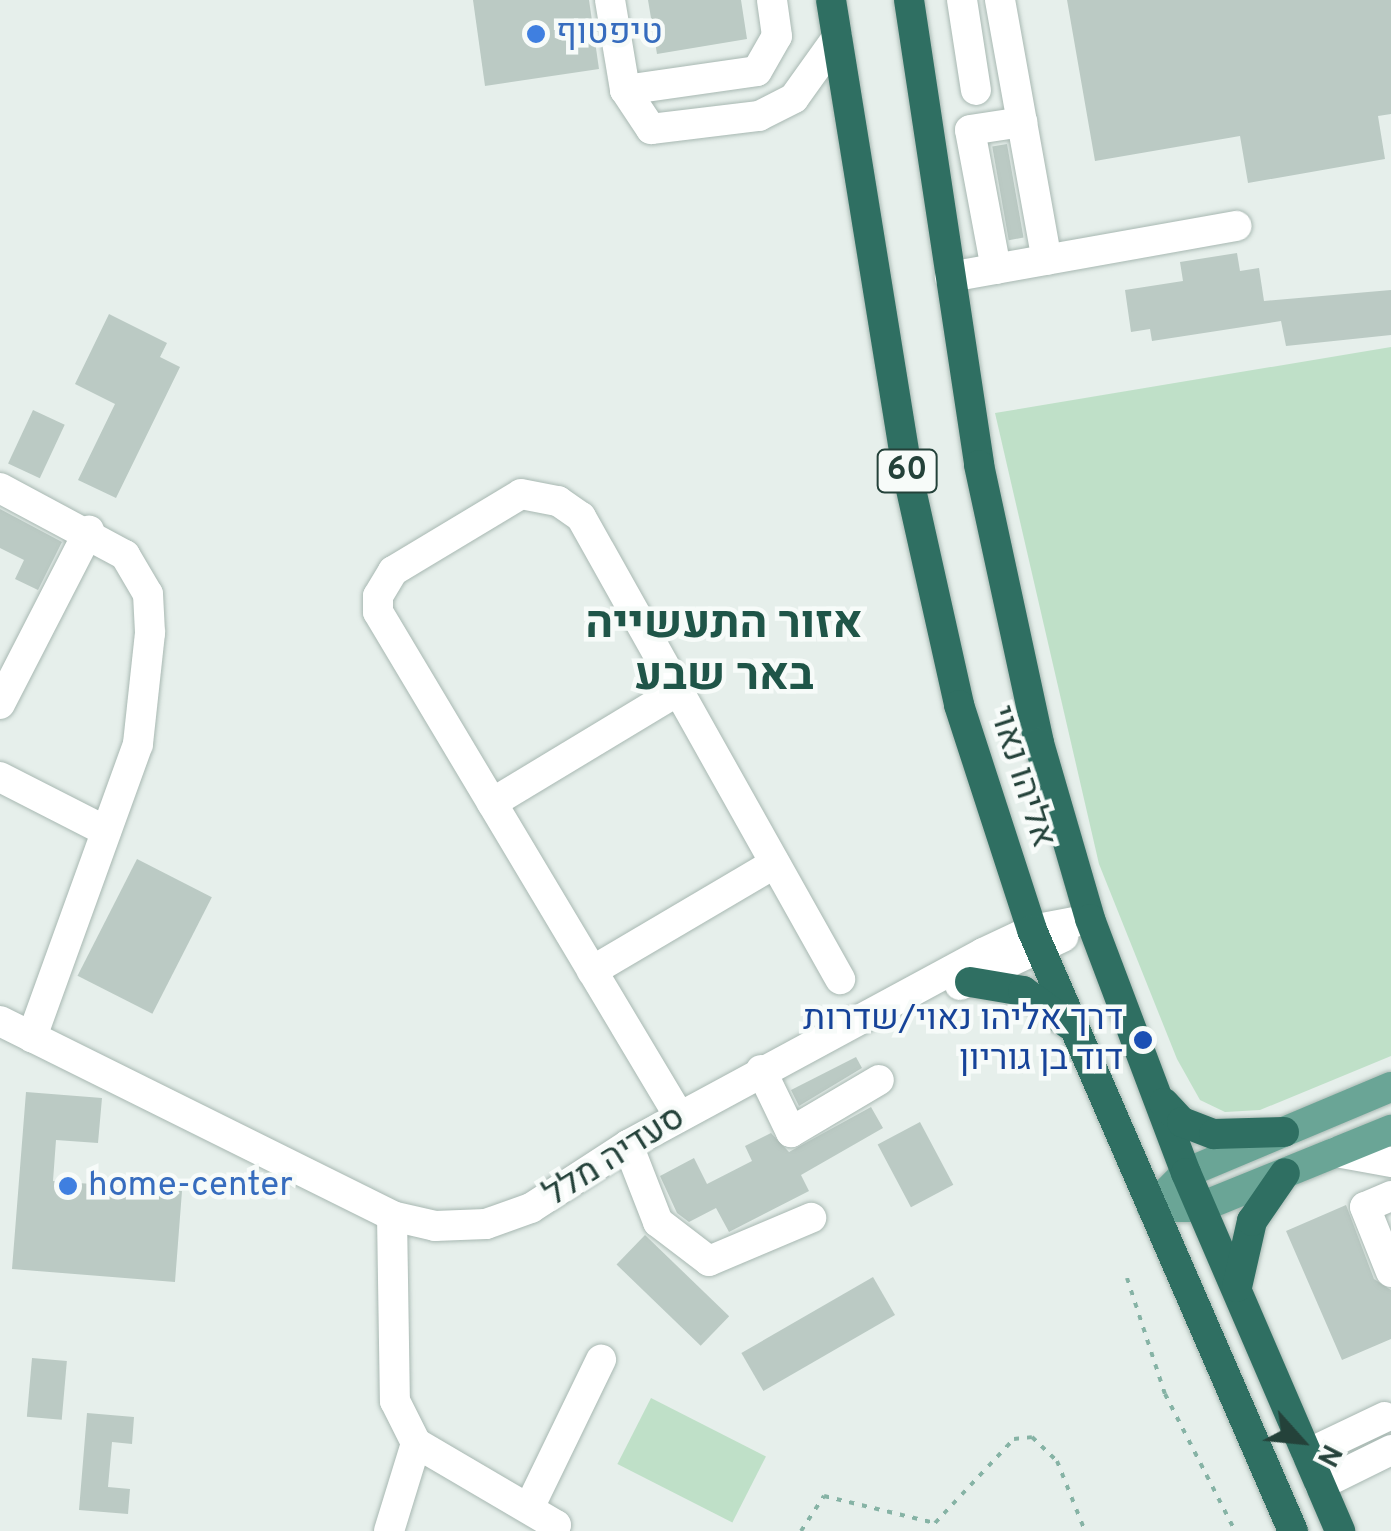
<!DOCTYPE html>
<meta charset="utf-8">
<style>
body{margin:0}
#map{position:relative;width:1391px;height:1531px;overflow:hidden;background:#e6efeb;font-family:Overpass,Heebo,sans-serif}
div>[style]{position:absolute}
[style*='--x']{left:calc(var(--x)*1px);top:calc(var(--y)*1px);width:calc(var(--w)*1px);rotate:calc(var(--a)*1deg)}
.green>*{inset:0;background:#bfe0c8;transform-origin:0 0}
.building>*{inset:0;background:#bbcac4;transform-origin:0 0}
.path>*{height:4px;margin-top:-2px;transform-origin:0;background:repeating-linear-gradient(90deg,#86b3a5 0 5px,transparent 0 13px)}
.roads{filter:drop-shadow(0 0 2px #a8b8b2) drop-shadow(0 0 2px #a8b8b2)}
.minor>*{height:30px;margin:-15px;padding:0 15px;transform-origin:15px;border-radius:15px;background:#fff}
.major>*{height:30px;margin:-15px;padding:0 15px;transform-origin:15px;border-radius:15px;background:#6aa596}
.highway>*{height:30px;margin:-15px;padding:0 15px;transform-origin:15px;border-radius:15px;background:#2f6f62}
.dots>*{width:28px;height:28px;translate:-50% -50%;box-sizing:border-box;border:5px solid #f7fbf9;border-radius:50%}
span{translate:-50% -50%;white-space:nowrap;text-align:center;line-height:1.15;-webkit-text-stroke:9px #f7fbf9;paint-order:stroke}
.shield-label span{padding:2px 8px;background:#f7fbf9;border:2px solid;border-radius:8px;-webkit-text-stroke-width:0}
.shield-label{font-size:32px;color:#24423a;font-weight:700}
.shop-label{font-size:35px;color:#366cbe}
.left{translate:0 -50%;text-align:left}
.street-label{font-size:35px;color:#24423a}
.transit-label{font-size:35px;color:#164399}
.right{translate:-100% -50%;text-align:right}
.district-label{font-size:45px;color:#1f5548;font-weight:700}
.north{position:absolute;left:1251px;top:1391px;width:100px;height:100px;-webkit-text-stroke:8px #f7fbf9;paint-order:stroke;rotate:117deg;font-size:28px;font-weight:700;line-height:40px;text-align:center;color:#24423a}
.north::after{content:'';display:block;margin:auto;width:35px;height:45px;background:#24423a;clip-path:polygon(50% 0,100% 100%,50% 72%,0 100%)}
</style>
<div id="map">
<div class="green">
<div style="clip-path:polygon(1391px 347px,1391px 1056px,1260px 1110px,1225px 1112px,1200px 1100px,1177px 1059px,1099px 864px,995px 413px)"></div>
<div style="left:651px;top:1398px;width:129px;height:74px;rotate:27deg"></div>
</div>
<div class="building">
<div style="clip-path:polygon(473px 0,589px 0,599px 69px,485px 86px)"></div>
<div style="clip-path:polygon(648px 0,741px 0,747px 39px,657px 54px)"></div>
<div style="clip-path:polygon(1067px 0,1391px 0,1391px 114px,1378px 116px,1385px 159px,1248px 183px,1240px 136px,1095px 161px)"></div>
<div style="left:1007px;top:144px;width:95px;height:15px;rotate:80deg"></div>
<div style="clip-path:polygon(1237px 253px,1240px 271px,1259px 268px,1264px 301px,1391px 290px,1391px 335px,1286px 346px,1281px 321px,1152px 341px,1150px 329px,1131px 332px,1125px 290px,1183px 281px,1180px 262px)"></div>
<div style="clip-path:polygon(109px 314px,167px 343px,160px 357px,180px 367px,116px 498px,78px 480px,115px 404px,75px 384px)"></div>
<div style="left:33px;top:410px;width:35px;height:59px;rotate:25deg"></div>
<div style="clip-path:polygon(0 509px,62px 542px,38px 590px,15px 579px,24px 560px,0 548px)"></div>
<div style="left:137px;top:859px;width:84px;height:131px;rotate:27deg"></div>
<div style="clip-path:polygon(856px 1057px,862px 1068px,799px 1106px,791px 1090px)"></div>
<div style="clip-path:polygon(26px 1092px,102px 1098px,98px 1143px,56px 1140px,53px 1181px,182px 1191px,175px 1282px,12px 1269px)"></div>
<div style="clip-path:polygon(871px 1107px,883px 1128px,801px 1175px,809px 1191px,729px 1232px,716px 1208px,689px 1222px,677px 1213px,660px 1176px,694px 1158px,707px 1184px,752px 1161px,745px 1146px,771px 1133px,789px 1152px)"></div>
<div style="left:920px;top:1122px;width:71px;height:48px;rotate:62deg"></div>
<div style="clip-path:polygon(1346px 1205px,1374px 1279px,1391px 1290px,1391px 1339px,1342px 1360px,1286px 1231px)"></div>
<div style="left:645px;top:1235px;width:117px;height:41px;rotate:44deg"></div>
<div style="left:873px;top:1277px;width:44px;height:152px;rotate:60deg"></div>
<div style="left:32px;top:1358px;width:35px;height:59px;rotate:5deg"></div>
<div style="clip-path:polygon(87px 1413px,134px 1417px,132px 1444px,112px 1442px,108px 1487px,130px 1489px,128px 1514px,79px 1510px)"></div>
</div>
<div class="path">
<div style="--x:1127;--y:1278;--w:122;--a:71.9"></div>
<div style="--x:1165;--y:1394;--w:154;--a:62.9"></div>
<div style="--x:801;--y:1531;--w:42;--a:-56.7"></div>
<div style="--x:824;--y:1496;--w:114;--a:13.7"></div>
<div style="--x:935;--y:1523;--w:115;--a:-46.8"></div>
<div style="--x:1014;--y:1439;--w:18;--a:-6"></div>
<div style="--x:1032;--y:1437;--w:35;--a:44"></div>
<div style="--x:1057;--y:1461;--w:75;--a:68.2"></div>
</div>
<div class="roads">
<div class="minor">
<div style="--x:610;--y:0;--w:91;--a:80.5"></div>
<div style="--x:625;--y:90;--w:47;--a:56.3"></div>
<div style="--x:651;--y:129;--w:109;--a:-6.9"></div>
<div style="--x:759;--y:116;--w:39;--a:-27"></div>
<div style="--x:794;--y:98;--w:74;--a:-54.4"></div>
<div style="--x:962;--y:0;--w:91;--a:81.2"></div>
<div style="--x:1000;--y:0;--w:264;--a:79.8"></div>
<div style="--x:625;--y:90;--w:133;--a:-8.2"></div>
<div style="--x:757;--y:71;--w:40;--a:-60.3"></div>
<div style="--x:777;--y:36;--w:36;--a:-98"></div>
<div style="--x:996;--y:269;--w:141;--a:-100.6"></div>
<div style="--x:970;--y:130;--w:53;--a:-8.7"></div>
<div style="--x:950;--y:277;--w:291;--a:-10.1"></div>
<div style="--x:0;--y:488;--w:142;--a:28.2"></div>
<div style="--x:125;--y:555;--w:45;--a:59.5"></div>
<div style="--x:148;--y:594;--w:39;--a:87"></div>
<div style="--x:150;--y:633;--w:112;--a:96.2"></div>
<div style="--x:138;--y:744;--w:312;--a:109.9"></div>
<div style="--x:0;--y:704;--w:195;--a:-62.8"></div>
<div style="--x:0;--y:777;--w:119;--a:27"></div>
<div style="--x:492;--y:803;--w:217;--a:-31.1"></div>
<div style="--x:592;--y:971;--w:212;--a:-30.5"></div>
<div style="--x:960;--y:985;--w:114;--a:-25"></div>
<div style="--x:0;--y:1021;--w:438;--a:26.4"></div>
<div style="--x:392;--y:1216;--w:44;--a:13.1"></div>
<div style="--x:435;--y:1226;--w:51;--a:-2.2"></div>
<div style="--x:486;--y:1224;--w:48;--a:-19.6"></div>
<div style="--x:531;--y:1208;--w:116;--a:-33"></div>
<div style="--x:628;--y:1145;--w:404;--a:-28.4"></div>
<div style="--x:983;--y:953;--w:54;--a:-25.1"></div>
<div style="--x:1032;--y:930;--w:59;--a:-10.7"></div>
<div style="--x:761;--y:1070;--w:69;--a:64.2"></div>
<div style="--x:791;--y:1132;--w:102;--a:-30.6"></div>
<div style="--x:679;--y:1116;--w:587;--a:-120.85"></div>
<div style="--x:378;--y:612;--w:16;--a:-90"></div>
<div style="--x:378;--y:596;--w:29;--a:-59"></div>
<div style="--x:393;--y:571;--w:149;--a:-31"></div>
<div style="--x:521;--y:494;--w:38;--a:11"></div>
<div style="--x:558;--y:501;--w:28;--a:35"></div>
<div style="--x:581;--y:517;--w:530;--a:60.72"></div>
<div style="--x:628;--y:1145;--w:83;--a:68.7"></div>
<div style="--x:658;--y:1222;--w:64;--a:37.4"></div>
<div style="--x:709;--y:1261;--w:111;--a:-22.9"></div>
<div style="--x:1336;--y:1152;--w:56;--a:10.3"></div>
<div style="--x:1391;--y:1196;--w:28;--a:157"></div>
<div style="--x:1365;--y:1207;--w:70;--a:68.2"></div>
<div style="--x:392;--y:1216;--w:185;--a:89.1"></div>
<div style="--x:395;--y:1401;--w:47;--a:63.4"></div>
<div style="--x:416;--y:1443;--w:162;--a:30.4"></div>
<div style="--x:556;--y:1525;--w:7;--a:117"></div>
<div style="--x:1307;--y:1454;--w:86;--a:-25.4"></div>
<div style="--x:1320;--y:1485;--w:79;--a:-26.2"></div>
<div style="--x:529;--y:1508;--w:165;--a:-64.1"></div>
<div style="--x:389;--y:1531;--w:92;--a:-72.9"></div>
</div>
<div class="major">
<div style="--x:1152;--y:1207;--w:48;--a:-45"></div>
<div style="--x:1186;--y:1173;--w:222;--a:-22.8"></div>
<div style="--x:1152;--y:1207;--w:49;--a:0"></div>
<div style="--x:1201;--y:1207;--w:205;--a:-22.1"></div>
</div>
<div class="highway">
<div style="--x:831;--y:0;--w:482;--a:80.8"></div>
<div style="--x:908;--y:476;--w:235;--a:77.4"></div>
<div style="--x:959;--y:705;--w:237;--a:72"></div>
<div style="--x:1032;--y:930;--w:655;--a:66.53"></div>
<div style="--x:909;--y:0;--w:470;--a:81.4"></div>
<div style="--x:979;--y:465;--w:284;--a:77.8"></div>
<div style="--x:1039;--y:743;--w:183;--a:73.8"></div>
<div style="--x:1090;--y:919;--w:272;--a:69.3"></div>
<div style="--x:1186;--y:1173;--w:390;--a:66.7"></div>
<div style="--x:970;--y:982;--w:54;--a:9.6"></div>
<div style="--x:1023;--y:991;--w:58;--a:35.9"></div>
<div style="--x:1164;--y:1103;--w:26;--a:47"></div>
<div style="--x:1182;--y:1122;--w:34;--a:21"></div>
<div style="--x:1214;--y:1134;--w:70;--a:-1.6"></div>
<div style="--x:1237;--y:1287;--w:68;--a:-77.2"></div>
<div style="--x:1252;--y:1221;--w:58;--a:-55.5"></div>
</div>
</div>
<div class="dots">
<div style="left:536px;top:34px;background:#3f7fe0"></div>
<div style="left:1143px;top:1040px;background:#1a4fb4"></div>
<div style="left:68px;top:1186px;background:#3f7fe0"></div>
</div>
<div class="shield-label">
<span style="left:907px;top:471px">60</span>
</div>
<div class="shop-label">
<span class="left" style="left:556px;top:34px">טיפטוף</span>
<span class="left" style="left:88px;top:1186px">home-center</span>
</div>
<div class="street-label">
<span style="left:1021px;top:777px;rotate:72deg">אליהו נאוי</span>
<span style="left:615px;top:1157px;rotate:-32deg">סעדיה מלל</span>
</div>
<div class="transit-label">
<span class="right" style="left:1123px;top:1040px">דרך אליהו נאוי/שדרות<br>דוד בן גוריון</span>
</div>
<div class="district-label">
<span style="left:724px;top:652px">אזור התעשייה<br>באר שבע</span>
</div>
<div class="north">N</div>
</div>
